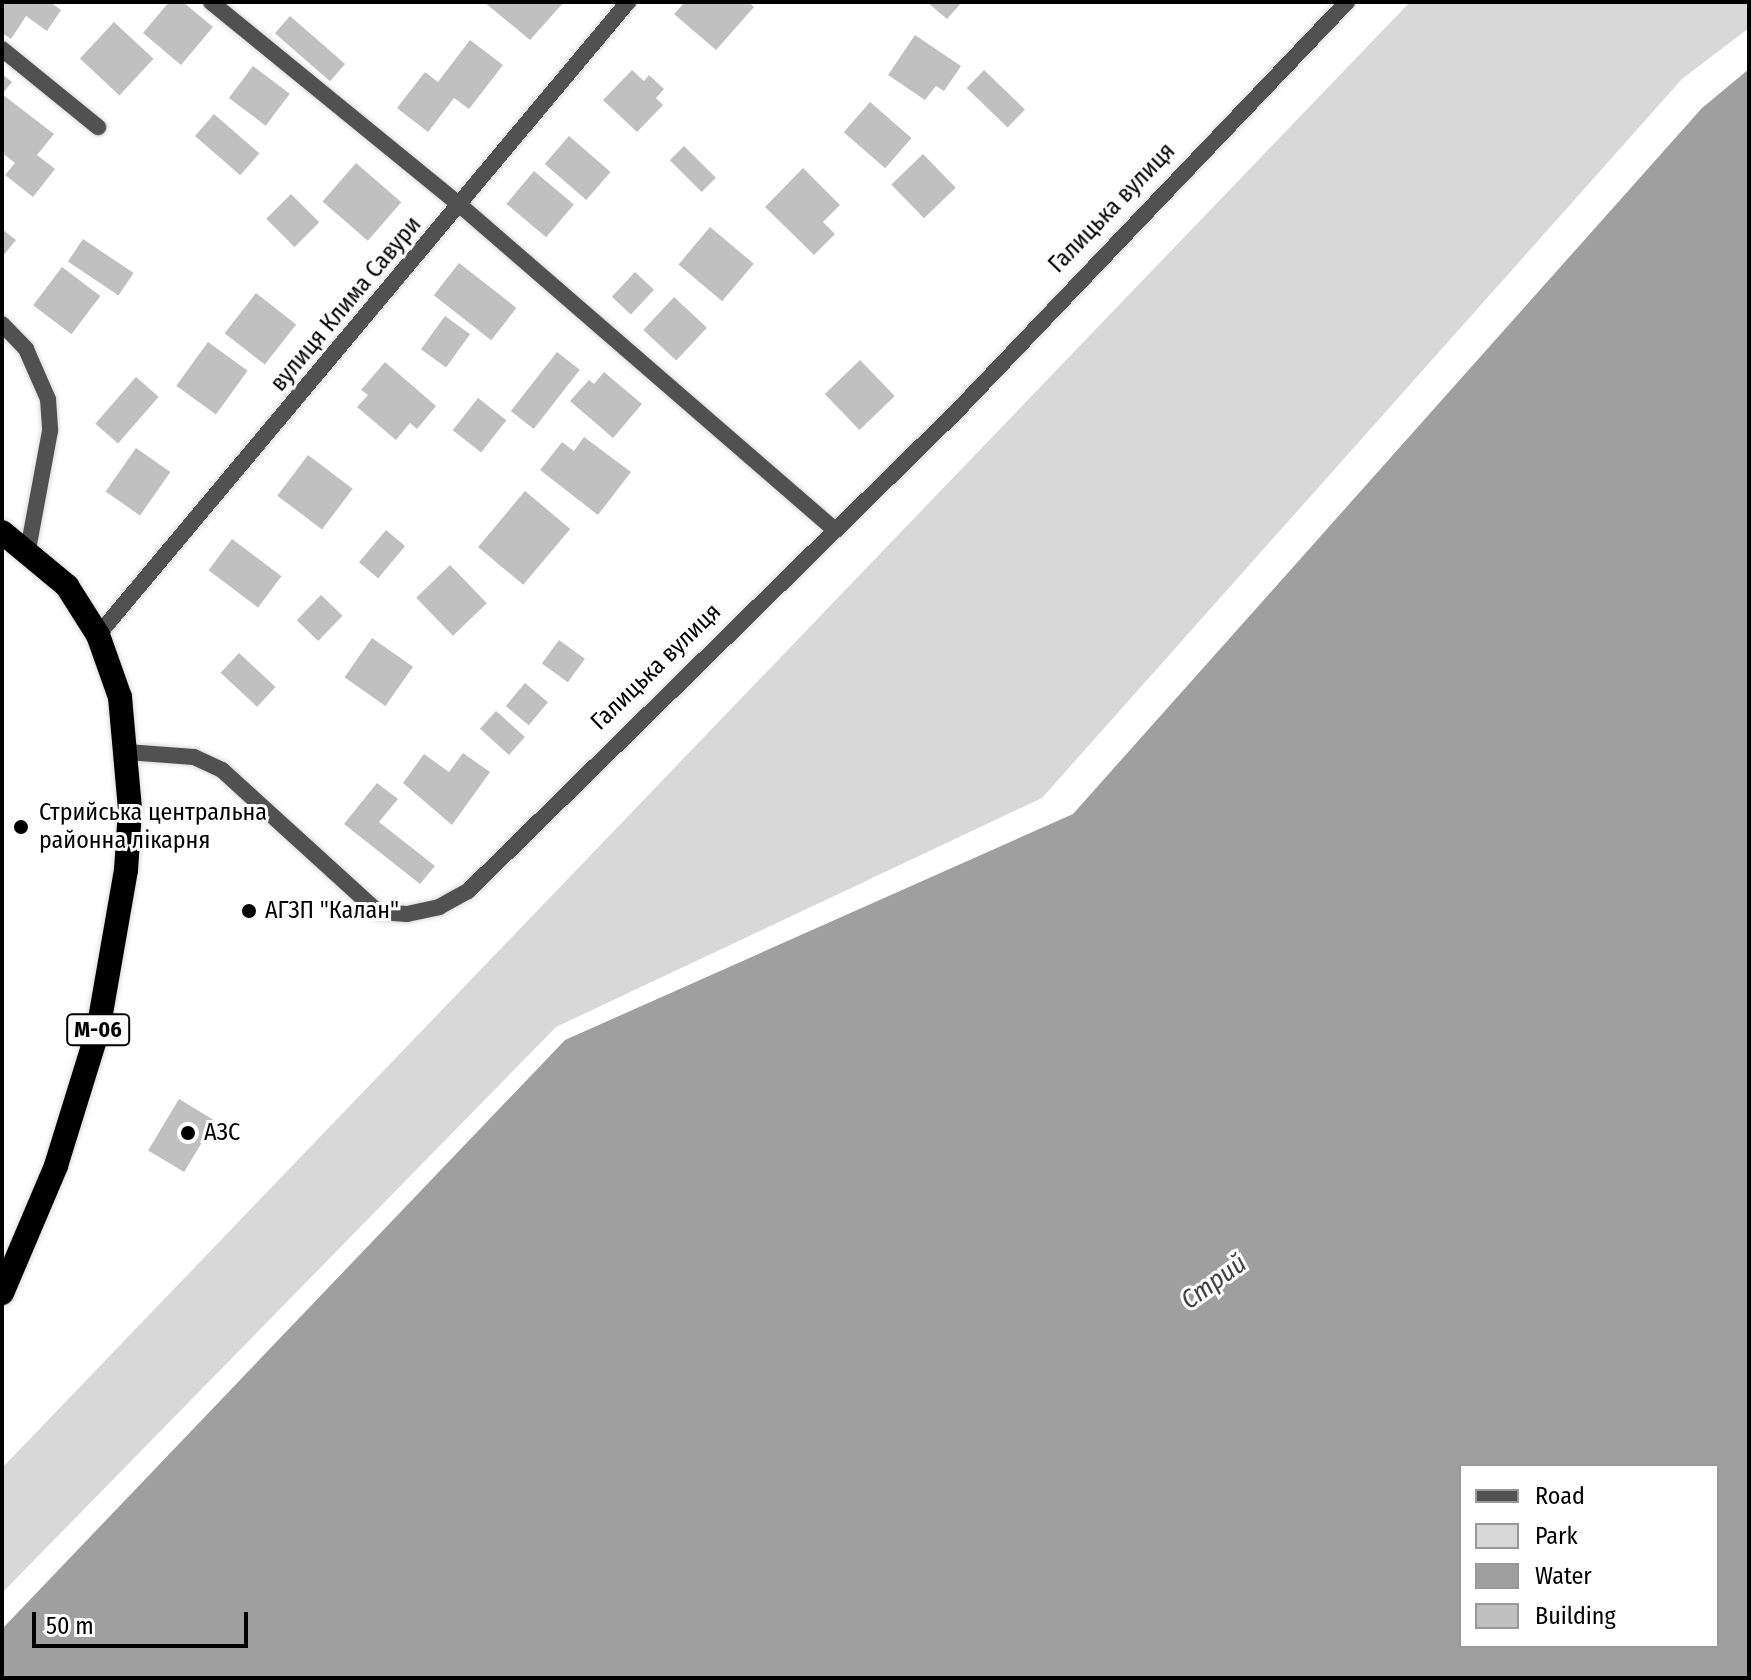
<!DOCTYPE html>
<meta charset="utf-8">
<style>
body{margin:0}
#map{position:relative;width:1751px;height:1680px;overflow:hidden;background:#fff;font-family:"Fira Sans Condensed",sans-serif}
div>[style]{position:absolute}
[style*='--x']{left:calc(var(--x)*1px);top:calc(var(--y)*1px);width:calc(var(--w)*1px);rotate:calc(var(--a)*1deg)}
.green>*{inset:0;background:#d8d8d8}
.water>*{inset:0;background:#9f9f9f}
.building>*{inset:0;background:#c0c0c0;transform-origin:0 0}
.roads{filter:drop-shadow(0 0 2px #dbdbdb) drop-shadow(0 0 2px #dbdbdb)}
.street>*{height:16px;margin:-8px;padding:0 8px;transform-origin:8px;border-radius:8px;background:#515151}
.highway>*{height:24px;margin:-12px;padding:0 12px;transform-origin:12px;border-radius:12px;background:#000}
.dots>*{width:22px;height:22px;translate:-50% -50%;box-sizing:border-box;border:4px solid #fff;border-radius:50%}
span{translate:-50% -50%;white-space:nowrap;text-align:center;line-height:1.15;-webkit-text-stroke:6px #fff;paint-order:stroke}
.shield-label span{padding:2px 6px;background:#fff;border:2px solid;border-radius:6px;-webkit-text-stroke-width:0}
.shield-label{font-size:22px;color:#000;font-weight:700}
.street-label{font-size:24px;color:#000}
.poi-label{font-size:24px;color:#000}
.left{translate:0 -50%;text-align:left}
.water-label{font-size:26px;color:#404040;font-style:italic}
.frame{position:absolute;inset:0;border:4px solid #000;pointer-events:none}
.legend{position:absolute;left:1459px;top:1464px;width:260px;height:184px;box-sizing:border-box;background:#fff;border:2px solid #999;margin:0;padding:10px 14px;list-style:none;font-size:24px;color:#000}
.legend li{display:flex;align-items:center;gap:16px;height:40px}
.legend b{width:40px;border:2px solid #999}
.scale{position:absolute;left:32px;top:1612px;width:216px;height:36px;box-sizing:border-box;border:4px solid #000;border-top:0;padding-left:10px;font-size:24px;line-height:28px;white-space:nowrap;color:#000;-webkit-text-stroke:6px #fff;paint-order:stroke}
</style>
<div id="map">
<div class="green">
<div style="clip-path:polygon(1410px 2px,1749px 2px,1749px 28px,1682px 79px,1042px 798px,556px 1027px,2px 1593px,2px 1468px)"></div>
</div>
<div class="water">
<div style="clip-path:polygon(evenodd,1749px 69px,1749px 1678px,2px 1678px,2px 1629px,565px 1040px,1073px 814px,1702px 108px,1749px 69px,1461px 1466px,1717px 1466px,1717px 1646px,1461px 1646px,1461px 1466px)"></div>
</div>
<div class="building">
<div style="clip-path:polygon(2px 2px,50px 2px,61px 10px,47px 31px,26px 16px,11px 39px,2px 33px)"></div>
<div style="clip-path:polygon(169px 2px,183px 2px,213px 27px,181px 65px,143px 33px)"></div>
<div style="clip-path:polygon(484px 2px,564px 2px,530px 40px)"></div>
<div style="clip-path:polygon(685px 2px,748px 2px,754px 7px,716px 50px,674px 14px)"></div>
<div style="clip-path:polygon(927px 2px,962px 2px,947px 19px)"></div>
<div style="left:290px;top:16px;width:73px;height:23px;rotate:41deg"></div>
<div style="left:114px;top:22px;width:54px;height:50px;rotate:43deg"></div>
<div style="clip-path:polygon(915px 35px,961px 66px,944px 91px,936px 86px,925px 100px,888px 75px)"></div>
<div style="clip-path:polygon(470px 40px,503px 65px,469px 109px,454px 98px,428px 132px,397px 108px,425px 72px,438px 82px)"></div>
<div style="left:253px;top:66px;width:46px;height:40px;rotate:37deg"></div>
<div style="clip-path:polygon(632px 70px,644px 81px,649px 75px,664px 89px,656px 98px,663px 105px,637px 132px,603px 100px)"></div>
<div style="left:984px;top:70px;width:57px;height:25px;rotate:44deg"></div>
<div style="clip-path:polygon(2px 74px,12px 82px,2px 94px,54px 134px,37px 155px,55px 169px,33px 197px,5px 175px,15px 163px,2px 153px)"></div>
<div style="left:870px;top:102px;width:55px;height:40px;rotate:41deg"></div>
<div style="left:214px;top:114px;width:60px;height:29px;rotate:41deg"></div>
<div style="left:569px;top:136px;width:55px;height:37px;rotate:41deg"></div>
<div style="left:684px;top:146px;width:45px;height:20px;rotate:45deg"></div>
<div style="left:923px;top:154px;width:47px;height:44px;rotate:46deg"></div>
<div style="left:356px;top:163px;width:60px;height:51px;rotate:41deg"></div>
<div style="clip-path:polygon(803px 168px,840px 205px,823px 222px,835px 234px,814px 255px,765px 207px)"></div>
<div style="left:534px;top:171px;width:52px;height:43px;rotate:40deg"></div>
<div style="left:291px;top:194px;width:40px;height:35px;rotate:45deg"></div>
<div style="left:710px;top:227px;width:57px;height:49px;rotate:40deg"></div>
<div style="clip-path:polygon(2px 229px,16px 240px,2px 257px)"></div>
<div style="left:83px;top:239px;width:61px;height:27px;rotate:34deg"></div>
<div style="left:459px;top:263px;width:73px;height:41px;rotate:38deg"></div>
<div style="left:62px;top:267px;width:48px;height:48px;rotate:37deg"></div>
<div style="left:635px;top:272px;width:26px;height:34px;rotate:43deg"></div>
<div style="left:256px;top:293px;width:51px;height:51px;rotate:38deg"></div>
<div style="left:674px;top:297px;width:45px;height:45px;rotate:43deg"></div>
<div style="left:445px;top:316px;width:31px;height:41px;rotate:36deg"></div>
<div style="left:208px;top:342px;width:49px;height:54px;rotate:36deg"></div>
<div style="left:557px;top:352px;width:29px;height:75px;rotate:38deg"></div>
<div style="left:860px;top:360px;width:50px;height:49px;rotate:46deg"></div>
<div style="clip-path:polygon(385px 362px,436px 406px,417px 429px,410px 423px,396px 440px,357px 407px,368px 395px,361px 390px)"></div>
<div style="clip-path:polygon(604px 372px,642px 404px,613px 438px,570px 401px,589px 380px,594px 384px)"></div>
<div style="left:136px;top:377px;width:30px;height:62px;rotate:41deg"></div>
<div style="left:478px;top:398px;width:36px;height:41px;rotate:38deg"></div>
<div style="clip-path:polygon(584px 437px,631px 472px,598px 515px,540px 470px,562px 442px,574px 451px)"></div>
<div style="left:136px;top:448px;width:42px;height:53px;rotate:35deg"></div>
<div style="left:308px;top:455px;width:56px;height:51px;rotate:37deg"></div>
<div style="left:525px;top:491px;width:59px;height:73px;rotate:40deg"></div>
<div style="left:386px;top:530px;width:25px;height:42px;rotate:40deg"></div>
<div style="left:232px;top:539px;width:62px;height:39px;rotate:37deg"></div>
<div style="left:450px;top:565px;width:53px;height:47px;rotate:46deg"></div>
<div style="left:321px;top:595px;width:30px;height:35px;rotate:44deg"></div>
<div style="left:372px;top:638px;width:50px;height:48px;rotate:35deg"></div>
<div style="left:559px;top:640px;width:32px;height:29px;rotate:36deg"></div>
<div style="left:239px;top:653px;width:50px;height:27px;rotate:43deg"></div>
<div style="left:525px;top:683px;width:30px;height:30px;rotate:40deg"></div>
<div style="left:496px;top:711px;width:39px;height:24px;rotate:42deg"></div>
<div style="clip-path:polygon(463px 753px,490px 772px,452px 825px,403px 783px,424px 754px,449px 772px)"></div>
<div style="clip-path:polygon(377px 783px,398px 799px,379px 822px,435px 866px,420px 884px,344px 824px)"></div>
<div style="left:179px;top:1099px;width:42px;height:60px;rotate:31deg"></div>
</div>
<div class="roads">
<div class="street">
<div style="--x:211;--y:2;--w:323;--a:39.2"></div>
<div style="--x:461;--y:206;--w:495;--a:40.9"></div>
<div style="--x:2;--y:49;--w:124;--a:39.1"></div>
<div style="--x:2;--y:324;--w:35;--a:46"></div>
<div style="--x:26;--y:349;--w:55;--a:66.3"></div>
<div style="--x:48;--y:399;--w:32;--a:86"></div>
<div style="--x:50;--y:431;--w:121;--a:100.5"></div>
<div style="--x:98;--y:635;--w:826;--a:-50.06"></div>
<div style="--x:127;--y:752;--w:67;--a:4.3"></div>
<div style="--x:194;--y:757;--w:31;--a:25"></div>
<div style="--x:222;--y:770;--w:211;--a:42.3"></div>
<div style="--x:378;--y:912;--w:29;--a:4"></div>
<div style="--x:407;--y:914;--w:33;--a:-12"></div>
<div style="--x:439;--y:907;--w:33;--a:-29"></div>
<div style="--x:468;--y:891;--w:685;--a:-44.47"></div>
<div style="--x:957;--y:411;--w:565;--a:-46.36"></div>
</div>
<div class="highway">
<div style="--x:2;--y:532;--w:85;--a:39.7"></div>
<div style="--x:67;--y:586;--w:58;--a:57.7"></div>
<div style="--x:98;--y:635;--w:66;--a:70.5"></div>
<div style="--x:120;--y:697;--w:113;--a:84.9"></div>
<div style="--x:130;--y:810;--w:60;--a:93.8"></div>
<div style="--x:126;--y:870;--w:162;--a:99.9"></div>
<div style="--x:98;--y:1030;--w:142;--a:107.2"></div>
<div style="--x:56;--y:1166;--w:138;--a:113"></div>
</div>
</div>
<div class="dots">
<div style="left:21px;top:827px;background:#000"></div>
<div style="left:249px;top:911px;background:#000"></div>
<div style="left:188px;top:1133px;background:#000"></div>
</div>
<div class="shield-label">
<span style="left:98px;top:1030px">М-06</span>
</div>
<div class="street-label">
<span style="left:1112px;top:208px;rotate:-46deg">Галицька вулиця</span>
<span style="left:346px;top:304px;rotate:-50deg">вулиця Клима Савури</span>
<span style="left:656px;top:667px;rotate:-44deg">Галицька вулиця</span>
</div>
<div class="poi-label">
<span class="left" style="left:39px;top:827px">Стрийська центральна<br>районна лікарня</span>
<span class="left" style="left:265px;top:911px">АГЗП "Калан"</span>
<span class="left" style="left:204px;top:1133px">АЗС</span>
</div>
<div class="water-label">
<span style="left:1214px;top:1282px;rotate:-36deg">Стрий</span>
</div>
<div class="frame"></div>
<ul class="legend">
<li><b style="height:10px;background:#515151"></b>Road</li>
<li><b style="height:22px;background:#d8d8d8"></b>Park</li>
<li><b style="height:22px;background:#9f9f9f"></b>Water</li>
<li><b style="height:22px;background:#c0c0c0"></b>Building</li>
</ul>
<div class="scale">50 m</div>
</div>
